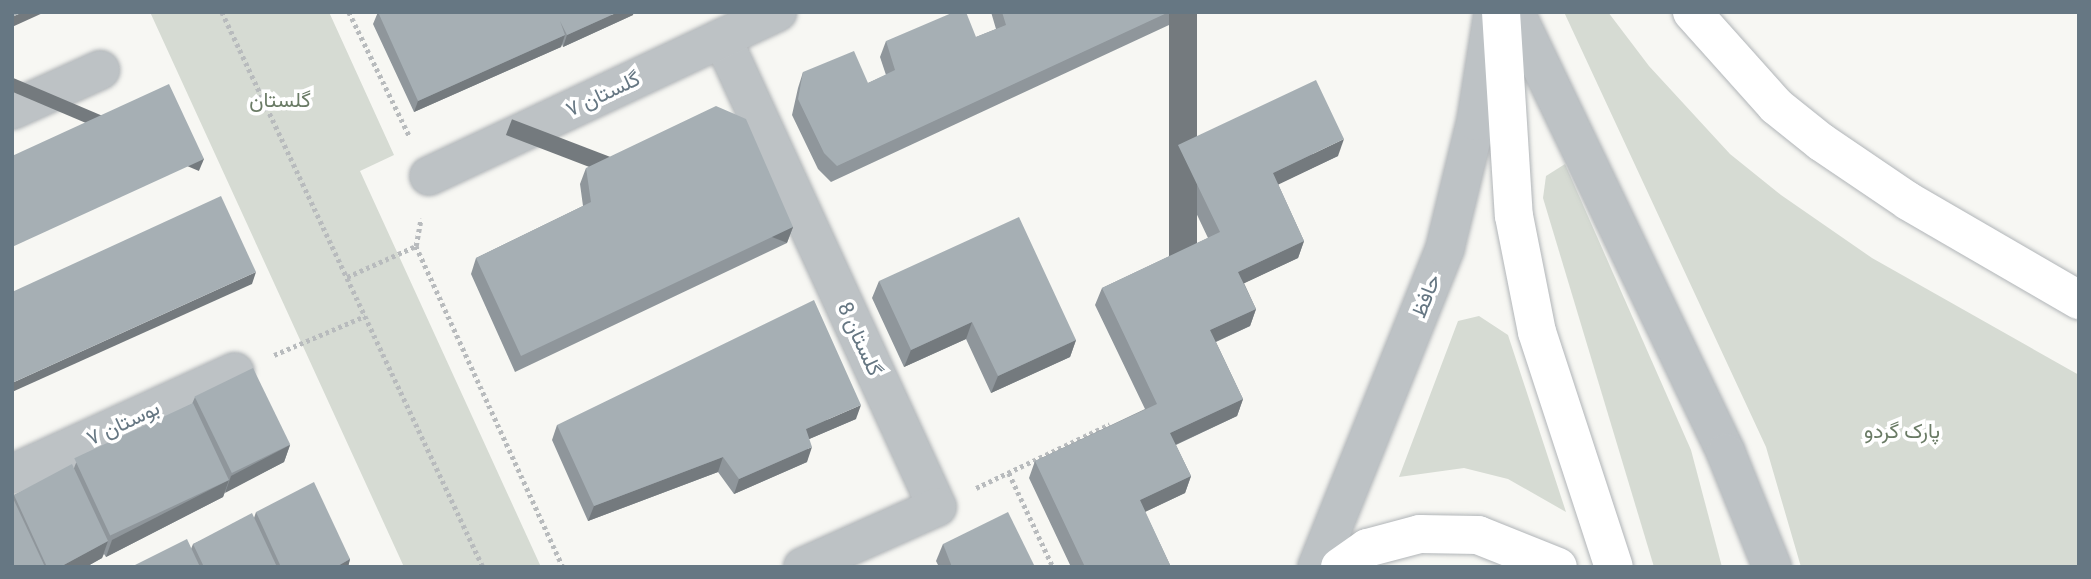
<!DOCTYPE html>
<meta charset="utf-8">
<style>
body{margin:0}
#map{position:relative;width:2091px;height:579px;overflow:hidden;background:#f7f7f3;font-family:Roboto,Vazirmatn,sans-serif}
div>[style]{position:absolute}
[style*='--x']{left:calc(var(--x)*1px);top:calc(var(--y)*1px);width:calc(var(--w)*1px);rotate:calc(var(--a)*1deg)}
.green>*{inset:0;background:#d6dbd3}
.path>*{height:4.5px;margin-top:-2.25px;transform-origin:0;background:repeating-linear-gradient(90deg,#b8bbbd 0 3.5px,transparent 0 7px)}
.roads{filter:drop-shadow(0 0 2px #b1b5b8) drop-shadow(0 0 2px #b1b5b8)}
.minor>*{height:38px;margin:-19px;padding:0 19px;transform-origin:19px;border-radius:19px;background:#bdc2c5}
.highway>*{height:38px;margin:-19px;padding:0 19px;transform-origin:19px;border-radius:19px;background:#fff}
.wall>*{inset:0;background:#8f969b}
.shaded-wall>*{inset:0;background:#747a7e;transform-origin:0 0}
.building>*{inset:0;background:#a6afb4;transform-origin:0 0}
span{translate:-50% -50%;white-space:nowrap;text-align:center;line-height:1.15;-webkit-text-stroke:7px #fff;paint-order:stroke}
.street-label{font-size:21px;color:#667783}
.park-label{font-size:21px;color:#6a7b65}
.frame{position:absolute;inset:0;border:14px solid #667783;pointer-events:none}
</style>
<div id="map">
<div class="green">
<div style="clip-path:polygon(150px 12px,329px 12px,394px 155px,360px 171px,541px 567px,404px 567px)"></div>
<div style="clip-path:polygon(1564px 12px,1608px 12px,1649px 66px,1730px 154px,1781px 195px,1872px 258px,2079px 375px,2079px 567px,1801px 567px,1766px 447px)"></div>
<div style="clip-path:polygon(1565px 164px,1691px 450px,1722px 567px,1654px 567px,1543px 198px,1546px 176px)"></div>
<div style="clip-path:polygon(1479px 316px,1508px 335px,1566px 512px,1508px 479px,1464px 468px,1399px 477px,1458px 321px)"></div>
</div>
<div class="path">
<div style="--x:222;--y:12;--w:613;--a:64.81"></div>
<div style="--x:349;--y:12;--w:139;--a:64"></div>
<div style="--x:416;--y:246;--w:353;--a:65.4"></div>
<div style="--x:347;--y:277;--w:76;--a:-24.2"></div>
<div style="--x:416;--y:246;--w:28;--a:-80"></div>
<div style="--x:274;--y:355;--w:99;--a:-23.2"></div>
<div style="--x:1009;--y:473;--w:104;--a:64.9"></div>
<div style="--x:976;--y:488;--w:148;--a:-25.5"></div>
</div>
<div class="roads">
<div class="minor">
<div style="--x:1515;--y:12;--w:489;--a:64.4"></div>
<div style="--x:1726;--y:453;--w:123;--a:68"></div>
<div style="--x:722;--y:38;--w:516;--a:65.37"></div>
<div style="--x:937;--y:507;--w:147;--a:155.9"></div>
<div style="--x:12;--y:110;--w:97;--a:-24.4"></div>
<div style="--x:429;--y:176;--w:385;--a:-25.2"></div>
<div style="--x:12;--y:474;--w:245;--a:-24.6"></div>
<div style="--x:1317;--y:567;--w:344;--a:-68.1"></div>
<div style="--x:1445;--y:248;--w:131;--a:-76.3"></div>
<div style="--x:1476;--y:121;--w:108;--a:-81"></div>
</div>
<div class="highway">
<div style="--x:1501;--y:12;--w:204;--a:86.4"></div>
<div style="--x:1514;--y:216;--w:118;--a:78.8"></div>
<div style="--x:1537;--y:332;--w:247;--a:71.9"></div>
<div style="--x:1692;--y:12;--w:126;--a:48.2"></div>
<div style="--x:1776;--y:106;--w:58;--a:38.7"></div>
<div style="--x:1821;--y:142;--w:105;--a:34.1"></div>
<div style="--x:1908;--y:201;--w:198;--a:30.1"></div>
<div style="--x:1340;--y:567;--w:33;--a:-35"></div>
<div style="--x:1367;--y:548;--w:55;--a:-14.8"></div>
<div style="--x:1420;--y:534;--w:58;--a:1"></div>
<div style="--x:1478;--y:535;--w:86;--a:21.8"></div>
</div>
</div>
<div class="wall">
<div style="clip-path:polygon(378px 12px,633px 15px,563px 47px,562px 44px,561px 47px,414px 112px,373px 24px)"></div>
<div style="clip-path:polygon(991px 12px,1197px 12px,831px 182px,818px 169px,792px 115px,798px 88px,803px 72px,868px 83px,886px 75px,880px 57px,886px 41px,976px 37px,996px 29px)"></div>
<div style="clip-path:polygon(1178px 145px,1338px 156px,1278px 184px,1304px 241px,1298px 258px,1244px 283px,1256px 309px,1250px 326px,1216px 342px,1243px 399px,1237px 416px,1176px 445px,1191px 476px,1185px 493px,1145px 512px,1171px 567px,1071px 567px,1029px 478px,1035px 461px,1145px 409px,1095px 305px,1102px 288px,1208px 238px,1172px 162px)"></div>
<div style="clip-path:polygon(586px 168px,793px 227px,787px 243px,515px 372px,471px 274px,476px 258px,583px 206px,580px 184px)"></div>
<div style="clip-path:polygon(879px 281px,1076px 340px,1070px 357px,991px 393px,966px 339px,904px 367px,872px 298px)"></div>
<div style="clip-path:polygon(195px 397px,290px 445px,284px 462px,225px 492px,223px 497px,106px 557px,104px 554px,102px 558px,86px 567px,12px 567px,13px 498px,14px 495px,74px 468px,76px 463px,192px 404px)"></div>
<div style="clip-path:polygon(856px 419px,809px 439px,807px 462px,734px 494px,718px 472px,588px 521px,552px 440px,557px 425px)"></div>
<div style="clip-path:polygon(256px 512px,350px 559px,348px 567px,131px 567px,191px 549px,193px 544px,254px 518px)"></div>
<div style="clip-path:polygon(943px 544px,1035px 567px,939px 567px,936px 561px)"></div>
</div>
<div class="shaded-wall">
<div style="clip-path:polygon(23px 12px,45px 12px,12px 27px,12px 17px)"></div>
<div style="clip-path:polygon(618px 12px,634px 12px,633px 15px,563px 47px,567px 35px)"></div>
<div style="left:1169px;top:12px;width:28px;height:366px"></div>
<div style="clip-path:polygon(565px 35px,561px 47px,414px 112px,418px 101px)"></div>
<div style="clip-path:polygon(1344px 139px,1338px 156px,1267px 190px,1273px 173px)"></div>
<div style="left:204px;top:159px;width:13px;height:211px;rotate:113deg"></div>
<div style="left:793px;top:227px;width:17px;height:301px;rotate:111deg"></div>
<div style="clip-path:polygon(1304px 241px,1298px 258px,1232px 289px,1238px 272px)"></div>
<div style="clip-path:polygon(256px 272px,252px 284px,12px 392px,12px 383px)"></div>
<div style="clip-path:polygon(1256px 309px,1250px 326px,1204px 347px,1210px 330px)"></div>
<div style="clip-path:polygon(972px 322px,966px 339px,904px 367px,911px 350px)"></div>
<div style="clip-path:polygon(1076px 340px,1070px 357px,991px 393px,998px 376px)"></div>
<div style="clip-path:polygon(1243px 399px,1237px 416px,1164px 450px,1170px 433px)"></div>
<div style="clip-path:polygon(861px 405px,856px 419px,800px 443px,806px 429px)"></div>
<div style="clip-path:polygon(290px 445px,284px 462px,225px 493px,231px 476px)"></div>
<div style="clip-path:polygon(812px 447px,807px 462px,734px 494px,739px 479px)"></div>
<div style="clip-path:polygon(723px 457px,718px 472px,588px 521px,594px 506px)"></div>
<div style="clip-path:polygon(1191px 476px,1185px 493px,1134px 517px,1140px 500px)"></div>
<div style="clip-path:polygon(229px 480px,223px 497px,106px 557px,112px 540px)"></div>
<div style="clip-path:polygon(108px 541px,102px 558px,86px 567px,60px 567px)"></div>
<div style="clip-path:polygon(350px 559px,348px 567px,336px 567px)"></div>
</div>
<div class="building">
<div style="clip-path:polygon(12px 12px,23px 12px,12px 17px)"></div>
<div style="clip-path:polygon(378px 12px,618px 12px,567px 35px,560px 21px,565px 35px,418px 101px)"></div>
<div style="clip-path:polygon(954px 12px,966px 12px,976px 37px,1006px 25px,1002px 12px,1169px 12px,837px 166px,824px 153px,798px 99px,803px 72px,854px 51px,868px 83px,895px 70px,886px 41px)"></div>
<div style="clip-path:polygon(1316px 80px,1344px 139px,1273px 173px,1304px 241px,1238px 272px,1256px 309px,1210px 330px,1243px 399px,1170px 433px,1191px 476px,1140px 500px,1171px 567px,1085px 567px,1035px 461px,1157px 404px,1102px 288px,1220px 232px,1178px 145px)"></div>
<div style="clip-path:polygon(169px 84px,204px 159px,12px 247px,12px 156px)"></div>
<div style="clip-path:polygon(716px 106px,746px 119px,793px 227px,521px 356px,476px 258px,591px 202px,586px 168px)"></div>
<div style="clip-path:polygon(221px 196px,256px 272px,12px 383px,12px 292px)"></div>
<div style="clip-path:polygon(1019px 217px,1076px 340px,998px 376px,972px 322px,911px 350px,879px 281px)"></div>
<div style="clip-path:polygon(814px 300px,861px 405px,806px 429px,812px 447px,739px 479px,723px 457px,594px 506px,557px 425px)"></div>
<div style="left:253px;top:368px;width:85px;height:65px;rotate:64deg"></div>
<div style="left:193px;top:403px;width:85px;height:131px;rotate:65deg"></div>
<div style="clip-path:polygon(72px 464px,108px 541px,60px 567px,47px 567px,14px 495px)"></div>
<div style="clip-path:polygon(314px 482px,350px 559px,336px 567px,281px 567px,256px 512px)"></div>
<div style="clip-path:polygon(12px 496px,45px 567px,12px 567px)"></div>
<div style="clip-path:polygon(1008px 512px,1035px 567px,952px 567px,943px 544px)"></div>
<div style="clip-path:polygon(252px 513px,277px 567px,204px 567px,193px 544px)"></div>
<div style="clip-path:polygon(187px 539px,200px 567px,131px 567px)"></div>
</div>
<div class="street-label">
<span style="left:603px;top:94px;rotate:-25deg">گلستان ۷</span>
<span style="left:1426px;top:296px;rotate:-68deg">حافظ</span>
<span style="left:860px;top:339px;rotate:65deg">گلستان 8</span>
<span style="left:123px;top:423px;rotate:-25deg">بوستان ۷</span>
</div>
<div class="park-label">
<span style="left:280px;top:100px">گلستان</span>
<span style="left:1902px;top:431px">پارک گردو</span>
</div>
<div class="frame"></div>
</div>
